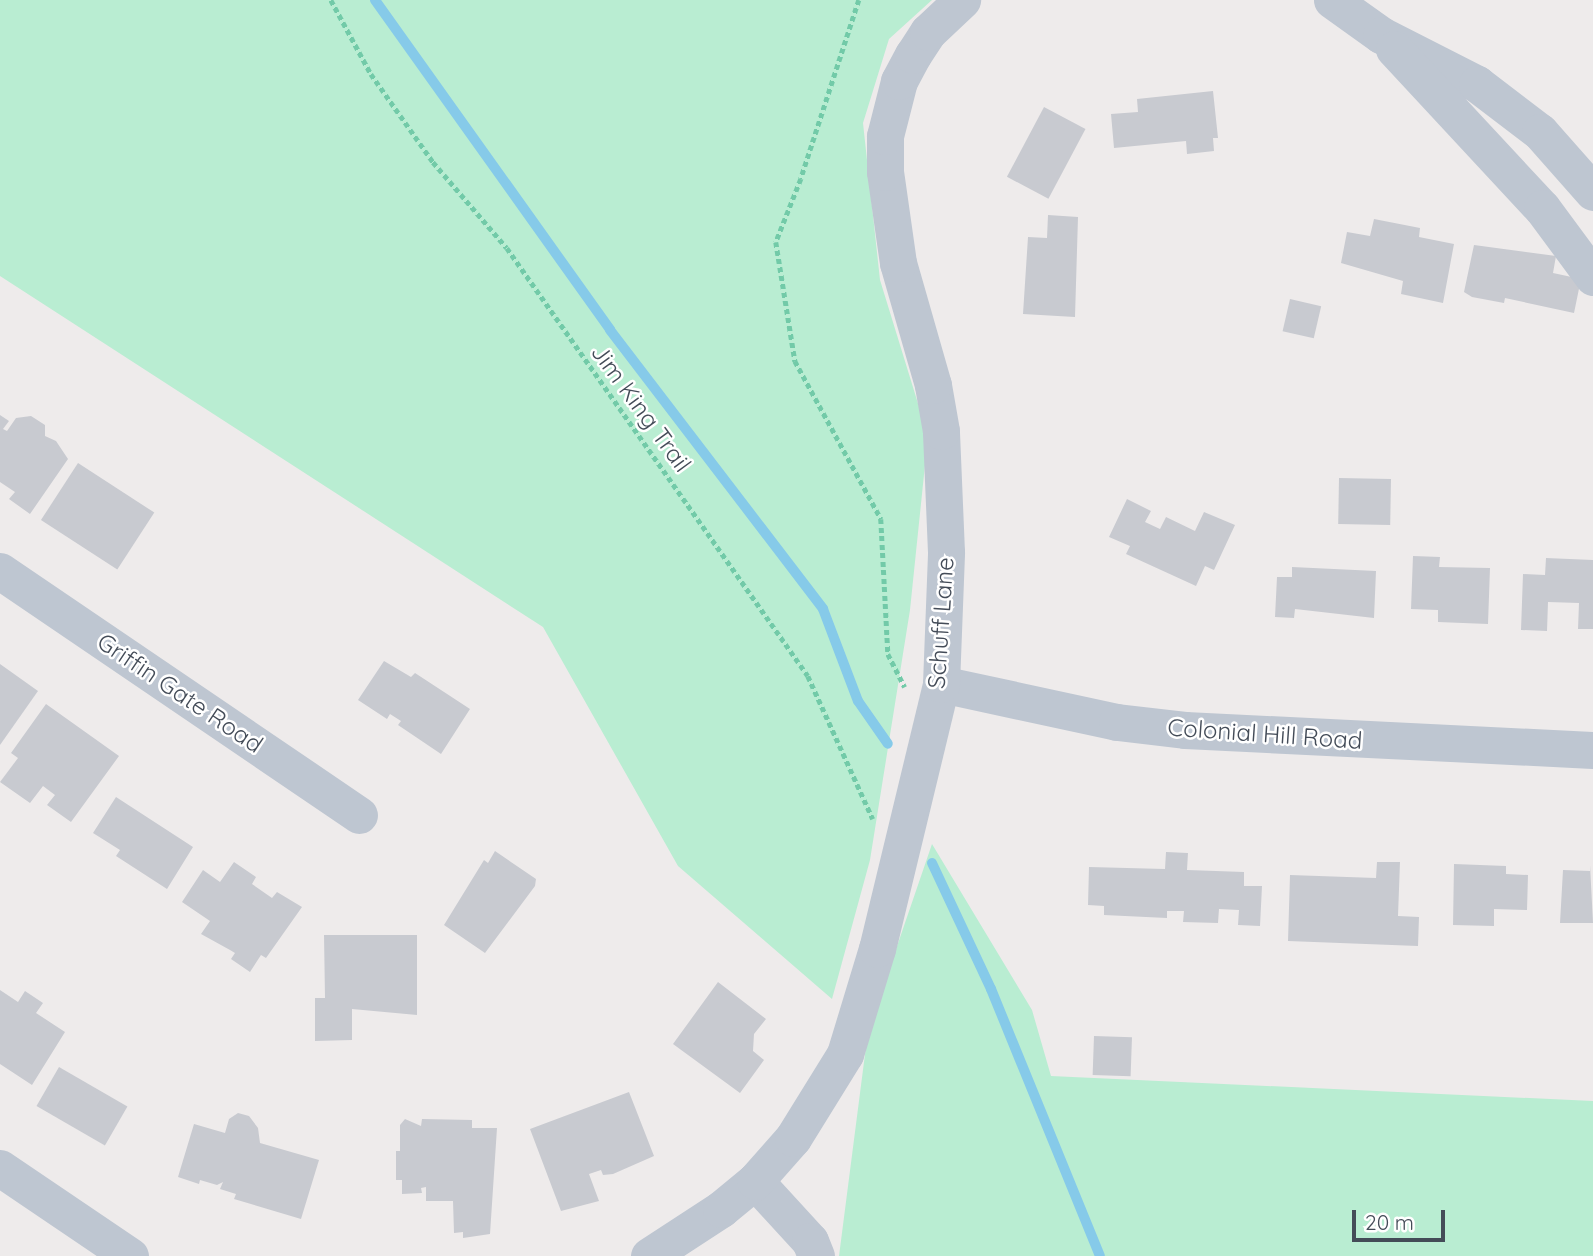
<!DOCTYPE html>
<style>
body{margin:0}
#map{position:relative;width:1593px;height:1256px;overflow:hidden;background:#eeebeb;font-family:Quicksand,sans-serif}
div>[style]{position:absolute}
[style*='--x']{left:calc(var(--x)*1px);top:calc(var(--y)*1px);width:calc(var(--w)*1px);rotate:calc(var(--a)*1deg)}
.green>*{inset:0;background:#b9edd2}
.stream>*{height:10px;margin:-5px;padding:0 5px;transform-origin:5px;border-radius:5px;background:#86cae9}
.building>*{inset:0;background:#c8cad0;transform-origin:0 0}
.path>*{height:4.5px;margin-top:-2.25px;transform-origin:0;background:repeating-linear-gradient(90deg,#72caa8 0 5px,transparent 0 8.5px)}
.minor>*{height:37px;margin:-18.5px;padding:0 18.5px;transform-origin:18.5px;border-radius:18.5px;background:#bec6d1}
span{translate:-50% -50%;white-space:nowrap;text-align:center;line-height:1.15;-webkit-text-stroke:5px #fff;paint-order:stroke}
.street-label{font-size:24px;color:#444c58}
.scale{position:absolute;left:1352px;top:1210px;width:93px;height:32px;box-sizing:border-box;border:4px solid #444c58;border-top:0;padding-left:9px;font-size:21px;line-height:24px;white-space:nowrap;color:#444c58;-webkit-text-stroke:5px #fff;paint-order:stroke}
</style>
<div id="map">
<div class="green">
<div style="clip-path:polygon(0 0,932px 0,889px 39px,863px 123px,880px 280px,928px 436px,910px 610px,870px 860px,832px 999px,678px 866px,543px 627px,0 276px)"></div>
<div style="clip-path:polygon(932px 844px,1032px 1010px,1051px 1076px,1593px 1101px,1593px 1256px,839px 1256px,868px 1031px)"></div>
</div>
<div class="stream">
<div style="--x:375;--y:0;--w:405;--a:54.5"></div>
<div style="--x:610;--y:330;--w:351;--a:52.6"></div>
<div style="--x:823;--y:609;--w:98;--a:69.2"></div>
<div style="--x:858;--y:701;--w:52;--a:55.1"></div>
<div style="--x:932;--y:863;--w:139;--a:64.9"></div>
<div style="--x:991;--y:989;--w:288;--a:67.8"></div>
</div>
<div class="building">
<div style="clip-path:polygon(1213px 91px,1218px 138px,1213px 138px,1214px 151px,1187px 154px,1186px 141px,1114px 148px,1111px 114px,1138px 112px,1137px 99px)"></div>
<div style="left:1044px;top:107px;width:47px;height:79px;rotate:28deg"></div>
<div style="clip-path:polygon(1048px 215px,1078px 217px,1075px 317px,1023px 314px,1028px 237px,1047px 238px)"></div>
<div style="clip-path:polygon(1374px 219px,1420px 228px,1419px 237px,1454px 244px,1443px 303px,1401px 294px,1403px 281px,1341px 263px,1347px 232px,1370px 236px)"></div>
<div style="clip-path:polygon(1474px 245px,1556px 256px,1553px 273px,1581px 279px,1574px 313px,1505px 298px,1504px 303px,1472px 297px,1464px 292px)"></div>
<div style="left:1290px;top:299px;width:32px;height:33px;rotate:13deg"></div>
<div style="clip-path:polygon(0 415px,9px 421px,3px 429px,7px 431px,16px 418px,31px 416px,45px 425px,45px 436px,56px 441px,68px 459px,30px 514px,9px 499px,15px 492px,0 482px)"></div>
<div style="left:78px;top:463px;width:91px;height:68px;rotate:33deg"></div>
<div style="left:1339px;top:478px;width:52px;height:46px;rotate:1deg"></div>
<div style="clip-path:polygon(1127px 499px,1151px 511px,1145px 522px,1160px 529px,1166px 517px,1195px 531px,1204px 512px,1235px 525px,1214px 570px,1205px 566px,1196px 586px,1126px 554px,1130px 546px,1109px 537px)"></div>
<div style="clip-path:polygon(1413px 556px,1440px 557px,1439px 567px,1490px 568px,1488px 624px,1438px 622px,1438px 610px,1411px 609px)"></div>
<div style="clip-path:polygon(1546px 558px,1593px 560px,1593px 629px,1578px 629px,1579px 603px,1548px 602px,1547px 631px,1521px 630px,1523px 574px,1545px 575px)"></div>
<div style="clip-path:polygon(1292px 567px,1376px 571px,1374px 618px,1295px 609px,1294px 618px,1275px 617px,1277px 577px,1292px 577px)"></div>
<div style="clip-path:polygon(384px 661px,411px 677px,415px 673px,470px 709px,441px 754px,398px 725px,401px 721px,390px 714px,387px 719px,358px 700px)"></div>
<div style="clip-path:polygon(0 664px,38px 691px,0 745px)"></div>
<div style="clip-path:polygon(46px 704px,119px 756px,71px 822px,47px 805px,55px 795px,43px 786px,30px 803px,0 782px,18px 758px,11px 753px)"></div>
<div style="clip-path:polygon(116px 797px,193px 847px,167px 889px,116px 856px,120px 850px,93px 833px)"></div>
<div style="clip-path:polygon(495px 851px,536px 879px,535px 886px,485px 953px,444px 925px,484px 860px,488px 863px)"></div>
<div style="clip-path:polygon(1166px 852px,1188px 853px,1187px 870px,1244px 872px,1244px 886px,1262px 886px,1260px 926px,1238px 925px,1239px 910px,1219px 909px,1218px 923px,1183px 922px,1184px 911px,1167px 911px,1167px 918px,1104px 915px,1104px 906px,1088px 905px,1089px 867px,1165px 869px)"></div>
<div style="clip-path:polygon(234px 862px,256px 877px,252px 884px,272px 898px,277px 892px,302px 907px,266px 958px,261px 955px,250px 972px,231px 959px,235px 953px,230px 950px,201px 934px,210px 921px,182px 902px,203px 870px,220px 882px)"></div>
<div style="clip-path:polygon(1377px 862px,1400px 862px,1398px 916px,1419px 917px,1418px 946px,1288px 941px,1290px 875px,1376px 878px)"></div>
<div style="clip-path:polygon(1454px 864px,1506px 866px,1506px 874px,1528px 875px,1527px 910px,1494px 909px,1494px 926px,1453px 925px)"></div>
<div style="clip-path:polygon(1590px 865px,1593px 923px,1560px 923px,1563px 870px,1590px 871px)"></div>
<div style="clip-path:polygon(324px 935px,417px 935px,417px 1015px,352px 1009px,352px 1040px,315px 1041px,315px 998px,325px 998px)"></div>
<div style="clip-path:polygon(718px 982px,766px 1019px,754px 1034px,753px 1051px,764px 1060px,740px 1093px,673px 1044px)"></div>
<div style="clip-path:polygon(0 990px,18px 1002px,25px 991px,43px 1003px,36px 1013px,65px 1032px,32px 1085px,0 1064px)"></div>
<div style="left:1094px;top:1036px;width:38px;height:39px;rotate:2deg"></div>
<div style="left:59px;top:1067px;width:79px;height:45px;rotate:30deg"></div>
<div style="clip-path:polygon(629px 1092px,654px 1156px,613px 1174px,603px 1175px,601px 1170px,589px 1174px,599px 1201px,561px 1211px,530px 1129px)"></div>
<div style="clip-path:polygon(238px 1113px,249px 1116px,258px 1128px,260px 1143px,319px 1160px,301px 1219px,234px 1199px,236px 1194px,220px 1189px,223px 1182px,217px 1185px,200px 1180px,199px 1184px,178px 1177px,194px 1124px,225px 1133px,229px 1119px)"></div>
<div style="clip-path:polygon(405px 1119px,421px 1126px,422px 1119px,472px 1120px,472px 1128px,497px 1128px,490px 1234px,463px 1238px,463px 1232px,454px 1233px,453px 1201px,426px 1201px,426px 1187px,421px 1188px,422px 1193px,402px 1194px,402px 1180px,396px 1180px,396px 1151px,400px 1151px,400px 1125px)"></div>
</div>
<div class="path">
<div style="--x:331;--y:0;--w:84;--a:61.6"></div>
<div style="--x:371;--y:74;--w:108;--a:54.8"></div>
<div style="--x:433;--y:162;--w:113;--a:49.3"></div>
<div style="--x:507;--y:248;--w:523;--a:54.88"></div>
<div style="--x:808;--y:676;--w:157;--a:65.6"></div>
<div style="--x:859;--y:0;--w:188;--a:108"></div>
<div style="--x:801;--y:179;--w:68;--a:111.6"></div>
<div style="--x:776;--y:242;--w:121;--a:80.9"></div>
<div style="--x:795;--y:361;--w:180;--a:61.4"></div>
<div style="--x:881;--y:519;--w:135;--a:87"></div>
<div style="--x:888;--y:654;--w:37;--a:63"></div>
</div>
<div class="minor">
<div style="--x:1332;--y:0;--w:60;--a:35.5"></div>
<div style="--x:1381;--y:35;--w:108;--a:27"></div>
<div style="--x:1477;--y:84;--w:79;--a:37.3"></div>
<div style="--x:1540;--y:132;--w:80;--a:48.5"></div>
<div style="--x:1394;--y:49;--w:217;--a:47.1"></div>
<div style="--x:1542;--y:208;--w:86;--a:53.5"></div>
<div style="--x:0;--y:571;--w:434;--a:34.2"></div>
<div style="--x:941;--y:684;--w:180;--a:12.2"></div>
<div style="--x:1117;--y:722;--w:68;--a:6.7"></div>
<div style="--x:1185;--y:730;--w:408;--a:2.8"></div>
<div style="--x:0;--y:1168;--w:157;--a:34.1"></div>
<div style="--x:755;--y:1181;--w:81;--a:47.5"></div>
<div style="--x:810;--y:1241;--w:16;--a:68"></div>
<div style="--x:649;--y:1256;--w:86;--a:-33.1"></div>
<div style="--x:721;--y:1209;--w:44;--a:-39.5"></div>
<div style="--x:755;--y:1181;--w:57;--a:-48.5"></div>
<div style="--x:793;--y:1138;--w:99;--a:-58.2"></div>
<div style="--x:845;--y:1054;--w:110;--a:-73.1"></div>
<div style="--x:877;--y:949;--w:273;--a:-76.4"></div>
<div style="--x:941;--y:684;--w:132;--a:-87.8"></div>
<div style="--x:946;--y:552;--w:121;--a:-92.4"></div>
<div style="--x:941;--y:431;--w:47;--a:-99.9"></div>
<div style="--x:933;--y:385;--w:127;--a:-106"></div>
<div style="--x:898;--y:263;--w:92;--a:-98.1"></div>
<div style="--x:885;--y:172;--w:36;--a:-90"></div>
<div style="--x:885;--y:136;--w:57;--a:-75.7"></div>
<div style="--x:899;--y:81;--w:30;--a:-62"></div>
<div style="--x:913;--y:55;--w:27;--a:-57"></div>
<div style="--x:928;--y:32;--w:47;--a:-43.3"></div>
</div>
<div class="street-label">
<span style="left:641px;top:408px;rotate:54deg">Jim King Trail</span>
<span style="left:941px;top:623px;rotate:-86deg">Schuff Lane</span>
<span style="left:180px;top:693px;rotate:34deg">Griffin Gate Road</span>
<span style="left:1265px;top:734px;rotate:4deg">Colonial Hill Road</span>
</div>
<div class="scale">20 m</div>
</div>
